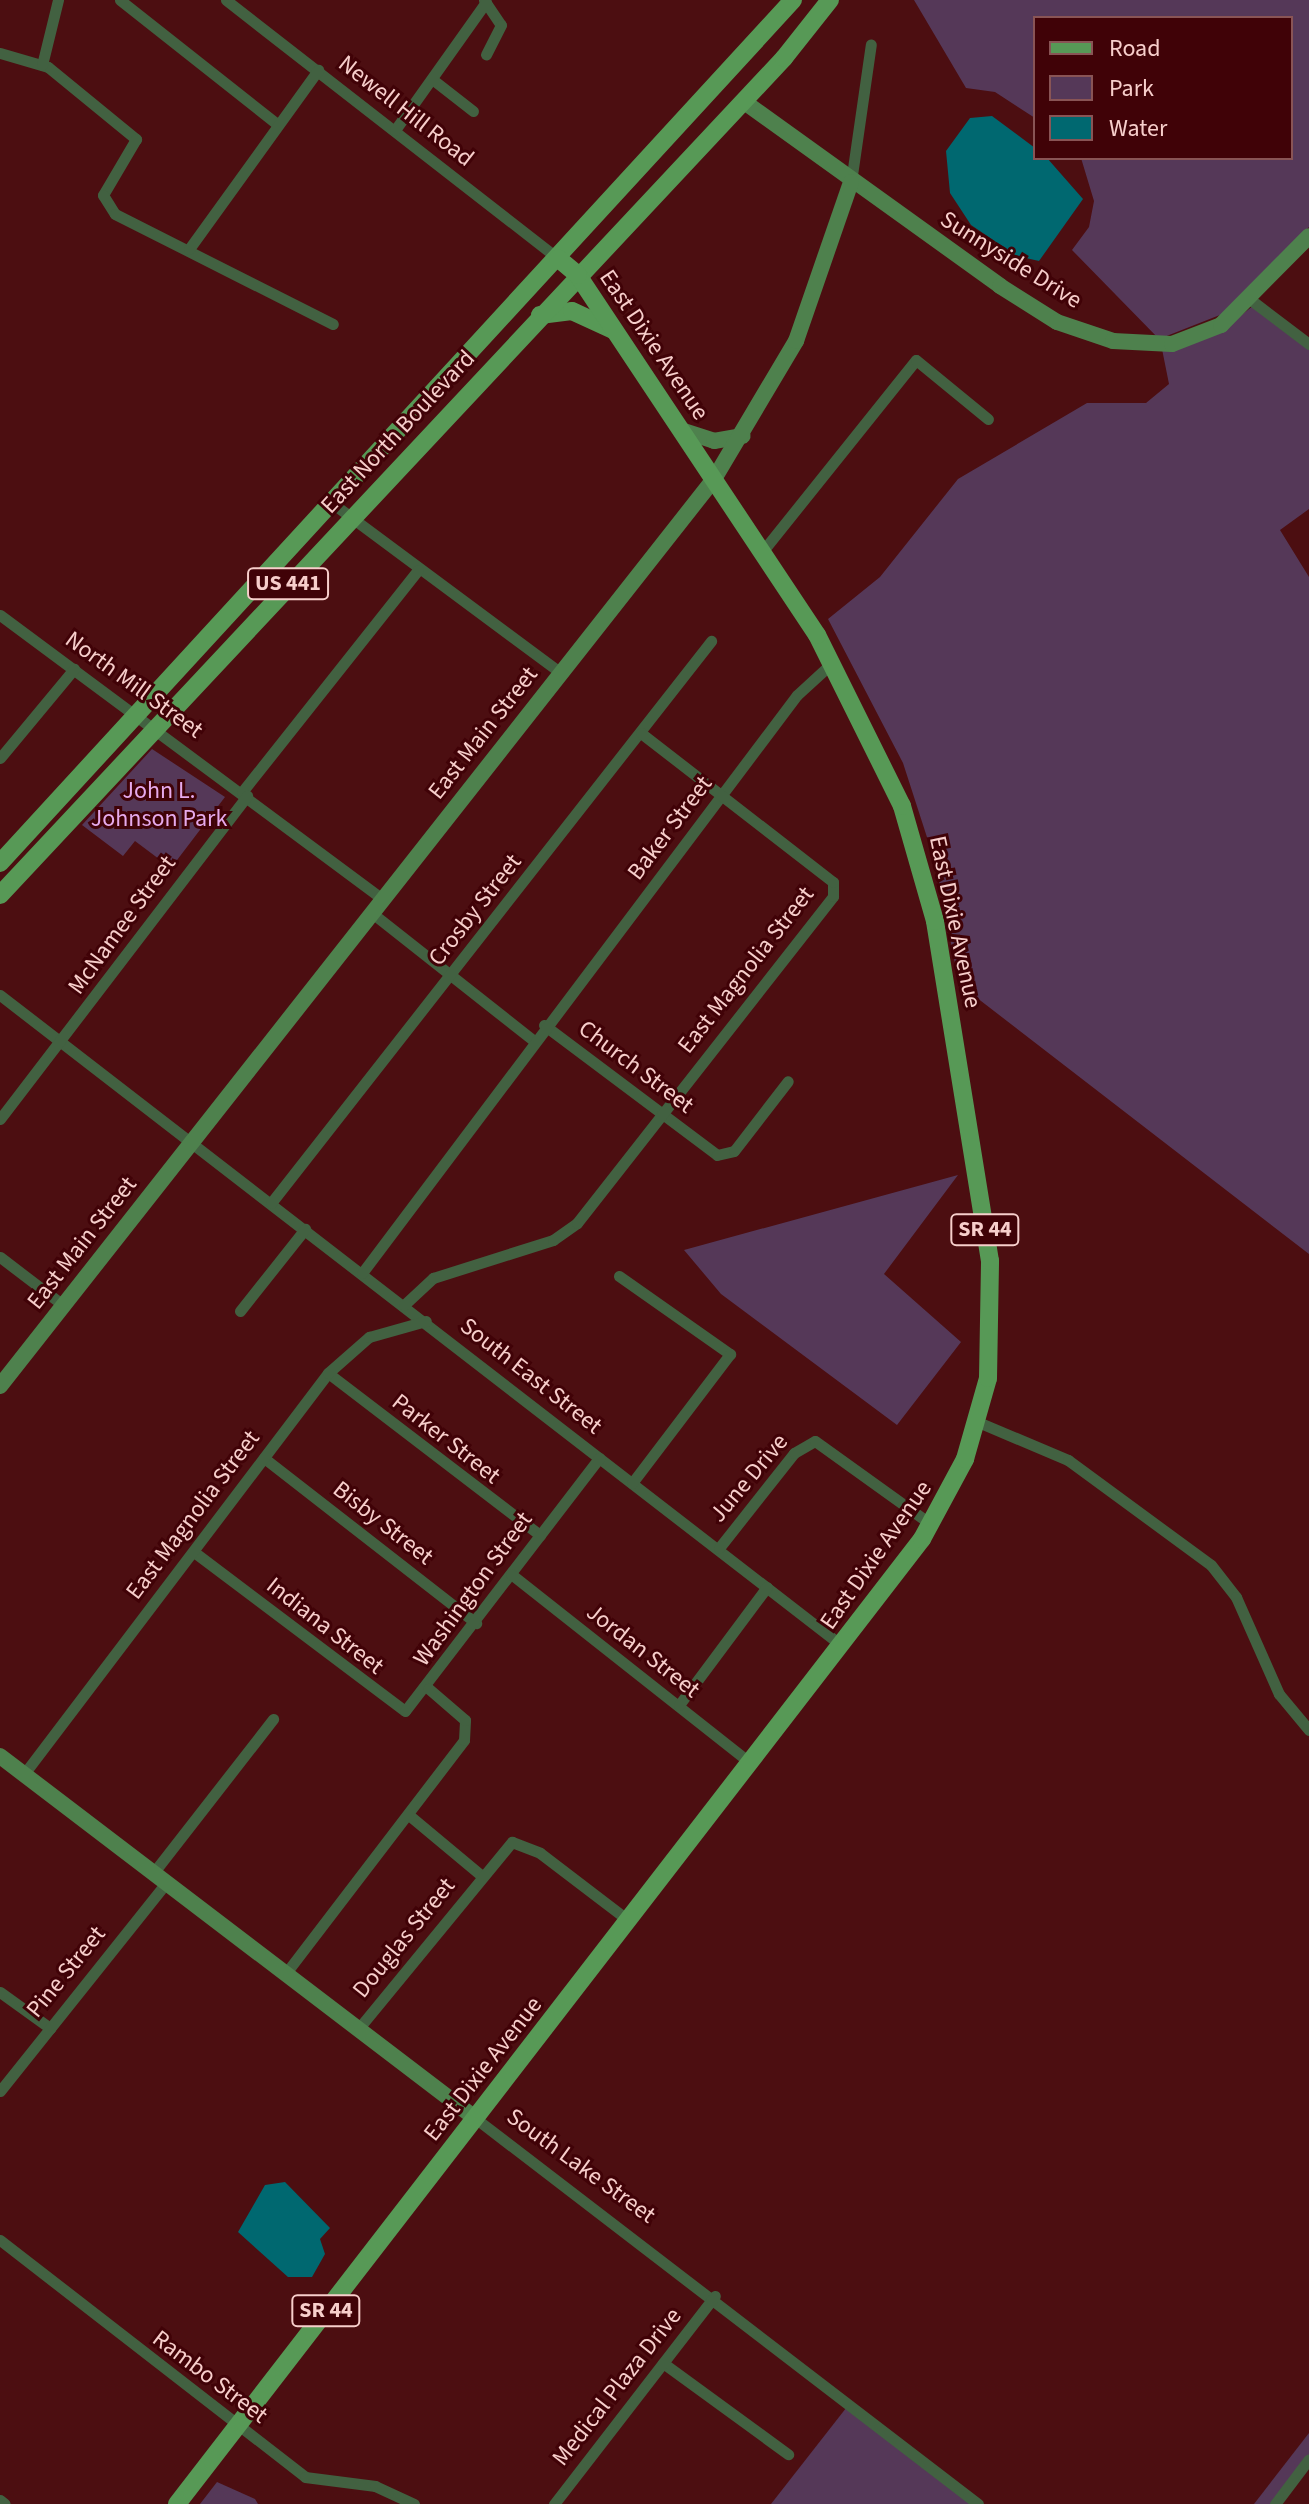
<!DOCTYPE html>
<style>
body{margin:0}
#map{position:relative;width:1309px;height:2504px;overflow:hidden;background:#4c0e11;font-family:"Source Sans 3",sans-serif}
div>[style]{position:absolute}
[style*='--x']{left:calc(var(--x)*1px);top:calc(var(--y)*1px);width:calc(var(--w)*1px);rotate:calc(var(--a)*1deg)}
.green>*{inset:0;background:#553858}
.water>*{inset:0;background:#006870}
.street>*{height:11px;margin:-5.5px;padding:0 5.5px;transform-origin:5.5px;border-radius:5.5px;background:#426141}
.secondary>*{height:16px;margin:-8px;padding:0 8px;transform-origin:8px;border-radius:8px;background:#4e814d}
.primary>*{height:18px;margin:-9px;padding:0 9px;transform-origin:9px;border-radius:9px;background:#579956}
span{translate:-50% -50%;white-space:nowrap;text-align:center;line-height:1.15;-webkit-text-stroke:6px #400207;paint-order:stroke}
.shield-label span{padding:2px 6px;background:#400207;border:2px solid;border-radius:6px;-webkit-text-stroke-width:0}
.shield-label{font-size:22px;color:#f7cecb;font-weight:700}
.street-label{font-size:24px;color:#f7cecb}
.park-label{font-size:24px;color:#e6aaec}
.legend{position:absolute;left:1033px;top:16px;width:260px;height:144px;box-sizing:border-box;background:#400207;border:2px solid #895455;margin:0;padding:10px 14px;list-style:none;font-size:24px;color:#f7cecb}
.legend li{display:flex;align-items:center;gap:16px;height:40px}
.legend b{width:40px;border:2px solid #895455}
</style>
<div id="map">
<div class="green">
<div style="clip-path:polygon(914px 0,1309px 0,1309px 227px,1230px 311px,1159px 339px,1072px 250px,1089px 227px,1094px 201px,1081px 158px,1291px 158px,1291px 18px,1035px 18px,1035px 118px,995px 92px,966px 88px)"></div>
<div style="clip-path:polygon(1259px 301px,1309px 342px,1309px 509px,1280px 530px,1309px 577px,1309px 1254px,959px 984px,935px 862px,903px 763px,828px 619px,880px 577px,958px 479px,1087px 403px,1146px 403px,1169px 384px,1162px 349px,1224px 329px)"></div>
<div style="clip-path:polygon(152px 749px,225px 797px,171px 868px,135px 841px,123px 856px,82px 825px)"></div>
<div style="clip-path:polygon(958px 1175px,884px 1274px,961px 1342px,897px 1425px,721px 1294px,684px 1250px)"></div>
<div style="clip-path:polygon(850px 2403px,978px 2504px,771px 2504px)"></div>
<div style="clip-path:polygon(1309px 2433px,1309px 2461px,1276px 2504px,1254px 2504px)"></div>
<div style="clip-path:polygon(217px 2482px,255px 2499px,258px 2504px,200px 2504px)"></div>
</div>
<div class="water">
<div style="clip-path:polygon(992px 116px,1035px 148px,1035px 158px,1047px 158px,1083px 199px,1039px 261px,1017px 256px,971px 225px,950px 193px,946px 151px,970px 118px)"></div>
<div style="clip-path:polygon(285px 2182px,330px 2228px,320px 2239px,325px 2254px,312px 2277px,288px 2277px,238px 2232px,265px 2185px)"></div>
</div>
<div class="street">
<div style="--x:120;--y:0;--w:199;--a:38.3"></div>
<div style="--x:226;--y:0;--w:420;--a:37.9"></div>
<div style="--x:484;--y:0;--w:30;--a:56"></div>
<div style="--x:501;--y:25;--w:33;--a:117"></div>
<div style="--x:0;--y:53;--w:50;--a:16.3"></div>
<div style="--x:48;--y:67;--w:114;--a:39.3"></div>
<div style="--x:136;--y:139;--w:65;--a:120.5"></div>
<div style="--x:103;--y:195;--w:22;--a:58"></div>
<div style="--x:115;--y:214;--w:244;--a:26.8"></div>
<div style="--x:42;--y:65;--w:67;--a:-76.2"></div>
<div style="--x:432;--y:79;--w:52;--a:38"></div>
<div style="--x:395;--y:130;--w:157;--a:-54.6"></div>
<div style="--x:851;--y:182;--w:139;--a:-81.8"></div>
<div style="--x:189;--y:249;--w:221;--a:-54.2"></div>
<div style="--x:1251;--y:300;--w:73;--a:37.2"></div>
<div style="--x:332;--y:503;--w:285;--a:36.6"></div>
<div style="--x:762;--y:552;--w:246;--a:-51.3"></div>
<div style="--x:916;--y:360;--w:93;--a:39.3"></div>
<div style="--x:0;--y:615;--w:477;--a:36.6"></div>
<div style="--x:0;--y:758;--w:116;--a:-50.3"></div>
<div style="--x:242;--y:792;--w:283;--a:-51.6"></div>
<div style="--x:372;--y:913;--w:205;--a:38.3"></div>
<div style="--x:0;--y:995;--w:1063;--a:37.7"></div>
<div style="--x:544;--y:1025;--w:216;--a:36.9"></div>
<div style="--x:717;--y:1155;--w:17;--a:-13"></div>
<div style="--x:734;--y:1151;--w:88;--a:-52.4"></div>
<div style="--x:0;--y:1119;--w:407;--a:-52.6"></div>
<div style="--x:271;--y:1203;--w:714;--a:-51.94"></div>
<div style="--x:0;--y:1257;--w:79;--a:37.3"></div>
<div style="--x:362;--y:1273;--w:723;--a:-53.04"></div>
<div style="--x:797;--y:695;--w:49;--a:-42.5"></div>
<div style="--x:619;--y:1276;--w:136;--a:35.1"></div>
<div style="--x:730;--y:1354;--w:162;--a:127.2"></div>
<div style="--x:404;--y:1305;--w:40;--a:-43"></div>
<div style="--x:433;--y:1278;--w:126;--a:-17.6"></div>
<div style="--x:553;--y:1240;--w:29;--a:-35"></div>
<div style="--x:577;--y:1223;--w:415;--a:-51.9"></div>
<div style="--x:833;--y:896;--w:14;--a:-90"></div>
<div style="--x:833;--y:882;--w:243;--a:-142.2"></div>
<div style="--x:240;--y:1311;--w:105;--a:-51.6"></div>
<div style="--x:328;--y:1373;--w:267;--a:37.4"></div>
<div style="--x:978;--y:1422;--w:98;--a:22.9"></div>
<div style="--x:1068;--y:1460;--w:177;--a:36.3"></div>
<div style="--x:1211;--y:1565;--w:41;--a:52"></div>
<div style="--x:1236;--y:1597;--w:106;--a:66.1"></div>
<div style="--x:1279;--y:1694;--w:47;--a:50.2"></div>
<div style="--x:264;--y:1458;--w:269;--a:37.9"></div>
<div style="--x:719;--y:1548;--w:121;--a:-51.7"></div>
<div style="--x:794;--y:1453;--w:24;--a:-30"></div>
<div style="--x:815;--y:1441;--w:144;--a:35.7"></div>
<div style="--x:194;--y:1552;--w:264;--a:37"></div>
<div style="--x:405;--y:1711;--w:319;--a:-52.5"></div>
<div style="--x:511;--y:1574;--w:303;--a:38.3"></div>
<div style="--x:679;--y:1705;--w:147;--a:-53.3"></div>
<div style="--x:24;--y:1774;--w:503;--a:-52.83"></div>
<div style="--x:328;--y:1373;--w:55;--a:-41.3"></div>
<div style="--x:369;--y:1337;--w:59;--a:-15.7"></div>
<div style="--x:410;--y:1816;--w:94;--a:39.8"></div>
<div style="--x:154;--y:1872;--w:194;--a:-52.1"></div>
<div style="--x:286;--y:1973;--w:293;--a:-52.6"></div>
<div style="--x:464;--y:1740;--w:20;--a:-87"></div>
<div style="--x:465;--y:1720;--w:48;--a:-139.3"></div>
<div style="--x:0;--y:1992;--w:62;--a:35.8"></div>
<div style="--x:359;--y:2028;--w:241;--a:-50.6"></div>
<div style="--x:512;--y:1842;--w:30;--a:21"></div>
<div style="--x:540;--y:1853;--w:111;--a:37.3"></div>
<div style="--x:0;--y:2091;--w:268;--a:-51.4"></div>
<div style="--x:475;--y:2118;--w:634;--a:37.5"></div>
<div style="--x:0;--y:2240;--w:386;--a:37.8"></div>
<div style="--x:305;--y:2477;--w:71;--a:7.3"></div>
<div style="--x:375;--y:2486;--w:43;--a:24.8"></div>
<div style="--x:663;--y:2363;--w:155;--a:36.1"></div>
<div style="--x:0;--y:2500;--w:6;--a:39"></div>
<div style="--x:554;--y:2504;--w:263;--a:-52.3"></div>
<div style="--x:1275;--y:2504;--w:56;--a:-52.9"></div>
</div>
<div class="secondary">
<div style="--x:743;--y:101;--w:317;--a:35.7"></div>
<div style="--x:1000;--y:286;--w:67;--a:32.3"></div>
<div style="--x:1057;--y:322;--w:59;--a:18.7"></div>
<div style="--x:1113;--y:341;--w:59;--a:2.9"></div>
<div style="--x:1172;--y:344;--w:53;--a:-21.2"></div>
<div style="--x:1221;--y:325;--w:125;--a:-45.3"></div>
<div style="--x:681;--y:430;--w:35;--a:18"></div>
<div style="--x:714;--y:441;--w:29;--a:-10"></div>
<div style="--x:0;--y:1386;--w:1154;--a:-51.79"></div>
<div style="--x:714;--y:479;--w:161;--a:-59.3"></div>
<div style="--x:796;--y:341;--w:168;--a:-70.9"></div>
<div style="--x:0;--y:1756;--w:597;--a:37.31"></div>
</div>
<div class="primary">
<div style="--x:540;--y:315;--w:32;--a:-7"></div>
<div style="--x:572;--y:311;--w:45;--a:24.9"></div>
<div style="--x:0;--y:863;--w:1172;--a:-47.42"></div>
<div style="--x:0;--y:895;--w:1147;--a:-46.87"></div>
<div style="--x:784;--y:58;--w:74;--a:-51.6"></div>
<div style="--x:177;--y:2504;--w:1219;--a:-52.33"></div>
<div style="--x:922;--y:1539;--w:91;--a:-61.7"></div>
<div style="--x:965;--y:1459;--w:84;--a:-74.1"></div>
<div style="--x:988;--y:1378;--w:117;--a:-89"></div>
<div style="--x:990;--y:1261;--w:344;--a:-99.2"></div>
<div style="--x:935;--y:921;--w:120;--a:-106"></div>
<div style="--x:902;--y:806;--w:191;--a:-116.4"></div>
<div style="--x:817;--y:635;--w:432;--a:-123.6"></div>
<div style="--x:578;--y:275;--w:26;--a:-140"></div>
</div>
<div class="shield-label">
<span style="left:288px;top:584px">US 441</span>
<span style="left:985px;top:1230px">SR 44</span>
<span style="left:326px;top:2311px">SR 44</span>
</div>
<div class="street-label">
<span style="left:406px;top:111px;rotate:38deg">Newell Hill Road</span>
<span style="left:1011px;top:260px;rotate:32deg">Sunnyside Drive</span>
<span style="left:654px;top:345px;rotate:56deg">East Dixie Avenue</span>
<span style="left:398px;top:432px;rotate:-47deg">East North Boulevard</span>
<span style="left:134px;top:685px;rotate:36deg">North Mill Street</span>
<span style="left:483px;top:733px;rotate:-52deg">East Main Street</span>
<span style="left:670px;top:828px;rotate:-53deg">Baker Street</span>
<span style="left:475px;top:910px;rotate:-52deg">Crosby Street</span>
<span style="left:955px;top:922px;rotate:78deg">East Dixie Avenue</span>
<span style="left:122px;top:925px;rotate:-54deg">McNamee Street</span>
<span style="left:746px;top:970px;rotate:-52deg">East Magnolia Street</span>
<span style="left:636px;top:1067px;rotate:37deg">Church Street</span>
<span style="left:82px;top:1243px;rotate:-52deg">East Main Street</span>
<span style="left:531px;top:1376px;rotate:38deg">South East Street</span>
<span style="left:446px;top:1439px;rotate:38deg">Parker Street</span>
<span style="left:749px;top:1478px;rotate:-50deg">June Drive</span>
<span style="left:193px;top:1515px;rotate:-53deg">East Magnolia Street</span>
<span style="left:383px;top:1523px;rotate:38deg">Bisby Street</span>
<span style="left:876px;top:1555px;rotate:-55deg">East Dixie Avenue</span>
<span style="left:473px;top:1589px;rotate:-54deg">Washington Street</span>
<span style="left:325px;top:1626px;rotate:38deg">Indiana Street</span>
<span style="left:643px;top:1651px;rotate:38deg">Jordan Street</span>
<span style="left:404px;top:1938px;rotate:-51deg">Douglas Street</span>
<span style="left:66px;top:1972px;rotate:-51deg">Pine Street</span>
<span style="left:483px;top:2069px;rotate:-52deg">East Dixie Avenue</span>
<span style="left:581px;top:2166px;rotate:36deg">South Lake Street</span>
<span style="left:210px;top:2377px;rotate:37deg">Rambo Street</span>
<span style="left:617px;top:2387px;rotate:-52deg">Medical Plaza Drive</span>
</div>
<div class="park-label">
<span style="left:159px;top:805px">John L.<br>Johnson Park</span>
</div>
<ul class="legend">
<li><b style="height:10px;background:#579956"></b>Road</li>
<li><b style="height:22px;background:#553858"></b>Park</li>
<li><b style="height:22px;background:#006870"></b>Water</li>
</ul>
</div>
